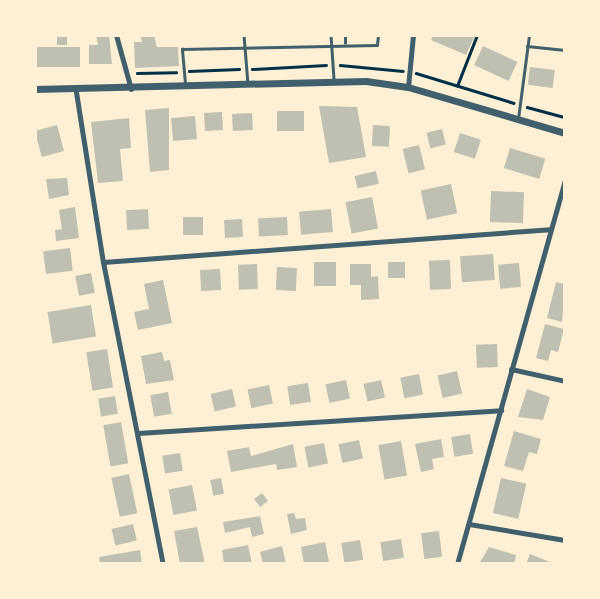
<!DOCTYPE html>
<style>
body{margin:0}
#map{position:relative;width:600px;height:599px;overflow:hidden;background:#fdf0d5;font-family:Mulish,sans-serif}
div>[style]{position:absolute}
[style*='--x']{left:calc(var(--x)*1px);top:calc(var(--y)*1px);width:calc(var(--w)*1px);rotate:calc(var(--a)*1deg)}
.building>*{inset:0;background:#bec0b2;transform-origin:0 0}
.path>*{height:2.5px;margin:-1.25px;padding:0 1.25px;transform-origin:1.25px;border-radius:1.25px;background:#003049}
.service>*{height:2.5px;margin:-1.25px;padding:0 1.25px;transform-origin:1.25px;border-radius:1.25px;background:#3f606c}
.minor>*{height:5px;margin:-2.5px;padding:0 2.5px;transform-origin:2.5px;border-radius:2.5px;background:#3f606c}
.tertiary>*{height:7px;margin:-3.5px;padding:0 3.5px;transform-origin:3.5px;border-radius:3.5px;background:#3f606c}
span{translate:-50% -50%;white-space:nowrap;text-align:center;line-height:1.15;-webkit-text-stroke:5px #fdf0d5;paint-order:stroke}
.frame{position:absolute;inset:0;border:37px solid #fdf0d5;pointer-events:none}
</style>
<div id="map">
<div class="building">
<div style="left:57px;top:35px;width:10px;height:10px"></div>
<div style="clip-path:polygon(96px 35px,109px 35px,112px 64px,89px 64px,89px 45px,98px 45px)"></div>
<div style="clip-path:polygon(140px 35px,154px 35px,157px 47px,178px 47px,179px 66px,135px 68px,134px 42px,142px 42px)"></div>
<div style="clip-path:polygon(433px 35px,475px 35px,466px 55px,431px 40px)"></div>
<div style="left:483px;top:46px;width:38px;height:21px;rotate:25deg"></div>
<div style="left:37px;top:47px;width:43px;height:20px"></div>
<div style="left:530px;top:67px;width:25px;height:18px;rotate:7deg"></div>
<div style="clip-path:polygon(319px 106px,357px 107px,366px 157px,329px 163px)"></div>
<div style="clip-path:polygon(169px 108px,169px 170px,150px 172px,145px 110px)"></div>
<div style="left:277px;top:111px;width:27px;height:20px"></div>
<div style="left:222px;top:112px;width:18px;height:18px;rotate:87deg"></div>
<div style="left:252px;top:113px;width:17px;height:20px;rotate:87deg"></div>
<div style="left:195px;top:116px;width:23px;height:24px;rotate:85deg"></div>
<div style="clip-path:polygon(129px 118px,131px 148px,120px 149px,123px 181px,98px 183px,91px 122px)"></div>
<div style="left:57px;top:125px;width:27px;height:23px;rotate:75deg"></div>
<div style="left:373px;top:125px;width:17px;height:21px;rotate:3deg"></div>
<div style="left:442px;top:129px;width:16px;height:16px;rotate:76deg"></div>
<div style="left:460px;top:133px;width:22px;height:20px;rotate:18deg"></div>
<div style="left:419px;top:145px;width:25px;height:17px;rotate:76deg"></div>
<div style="left:510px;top:148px;width:37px;height:21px;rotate:17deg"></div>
<div style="left:376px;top:171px;width:13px;height:22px;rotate:77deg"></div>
<div style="clip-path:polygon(67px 178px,69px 195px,49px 199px,46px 179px)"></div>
<div style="left:451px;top:184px;width:30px;height:31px;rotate:78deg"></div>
<div style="left:491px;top:191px;width:33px;height:31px;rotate:2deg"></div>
<div style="left:372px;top:197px;width:32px;height:27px;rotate:79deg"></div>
<div style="clip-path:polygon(75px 207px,79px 238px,56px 241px,55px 230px,62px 229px,59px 210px)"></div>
<div style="left:148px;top:209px;width:20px;height:22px;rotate:87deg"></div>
<div style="left:331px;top:209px;width:23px;height:32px;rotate:85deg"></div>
<div style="left:183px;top:217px;width:20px;height:18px"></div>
<div style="left:287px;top:217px;width:18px;height:29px;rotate:87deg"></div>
<div style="left:242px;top:219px;width:18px;height:18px;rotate:87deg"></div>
<div style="left:70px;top:248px;width:23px;height:27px;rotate:83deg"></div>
<div style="left:493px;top:254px;width:26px;height:33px;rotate:86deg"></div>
<div style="left:450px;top:260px;width:29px;height:21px;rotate:88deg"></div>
<div style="left:314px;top:262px;width:22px;height:24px"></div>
<div style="left:405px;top:262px;width:16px;height:17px;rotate:90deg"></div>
<div style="left:519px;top:263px;width:24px;height:21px;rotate:85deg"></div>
<div style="left:257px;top:264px;width:25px;height:19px;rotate:88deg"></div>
<div style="clip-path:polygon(350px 264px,371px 264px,371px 277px,378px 276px,379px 299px,361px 300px,361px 285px,350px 285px)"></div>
<div style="left:277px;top:267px;width:20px;height:23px;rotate:3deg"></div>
<div style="left:220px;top:269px;width:21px;height:20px;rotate:87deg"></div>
<div style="left:91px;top:273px;width:20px;height:16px;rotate:79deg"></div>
<div style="clip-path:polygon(163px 280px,172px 323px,138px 330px,134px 312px,149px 309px,144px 284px)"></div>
<div style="clip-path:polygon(556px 282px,565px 284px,562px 322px,547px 318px)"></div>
<div style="left:91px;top:305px;width:32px;height:44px;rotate:81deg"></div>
<div style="clip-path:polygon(545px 324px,564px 329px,558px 352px,551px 350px,548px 361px,536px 358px)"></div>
<div style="left:497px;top:344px;width:23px;height:21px;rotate:88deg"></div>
<div style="left:107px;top:349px;width:39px;height:21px;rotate:81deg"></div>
<div style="clip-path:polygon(162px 352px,164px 361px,170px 360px,174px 380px,146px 384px,141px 356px)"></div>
<div style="left:457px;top:371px;width:23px;height:20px;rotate:77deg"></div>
<div style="left:419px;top:374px;width:21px;height:19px;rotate:79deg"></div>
<div style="left:346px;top:380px;width:19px;height:21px;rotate:78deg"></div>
<div style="left:381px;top:380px;width:18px;height:18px;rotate:77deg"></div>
<div style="left:308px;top:383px;width:19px;height:21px;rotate:81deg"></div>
<div style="left:269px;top:385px;width:19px;height:22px;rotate:78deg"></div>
<div style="left:232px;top:389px;width:18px;height:22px;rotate:77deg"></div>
<div style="clip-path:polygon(527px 389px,550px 397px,543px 420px,518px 417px)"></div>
<div style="left:168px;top:392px;width:22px;height:18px;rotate:80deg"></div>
<div style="left:115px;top:396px;width:18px;height:17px;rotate:81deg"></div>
<div style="left:121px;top:422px;width:42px;height:18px;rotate:80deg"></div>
<div style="clip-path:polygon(514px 431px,541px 439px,537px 454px,529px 452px,523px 471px,504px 466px)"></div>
<div style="left:470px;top:434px;width:20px;height:19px;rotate:81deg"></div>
<div style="clip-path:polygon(441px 439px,444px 457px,432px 459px,434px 469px,421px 472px,415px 444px)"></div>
<div style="left:359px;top:440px;width:19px;height:21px;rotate:78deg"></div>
<div style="left:401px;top:441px;width:35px;height:23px;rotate:80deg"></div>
<div style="left:324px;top:443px;width:21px;height:20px;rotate:79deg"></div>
<div style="clip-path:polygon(293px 444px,297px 467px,277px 470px,276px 464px,231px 472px,227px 451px,249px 447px,251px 456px)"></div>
<div style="left:180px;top:453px;width:18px;height:18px;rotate:81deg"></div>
<div style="left:129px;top:474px;width:40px;height:18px;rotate:78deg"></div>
<div style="left:221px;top:478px;width:16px;height:11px;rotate:79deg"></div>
<div style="left:501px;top:478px;width:26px;height:36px;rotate:13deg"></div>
<div style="left:192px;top:485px;width:26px;height:24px;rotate:79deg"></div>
<div style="left:262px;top:493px;width:10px;height:10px;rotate:53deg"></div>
<div style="clip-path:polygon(294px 513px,296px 519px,305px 518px,307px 530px,291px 534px,287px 514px)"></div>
<div style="clip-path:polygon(260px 516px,264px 534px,252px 537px,250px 527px,225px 533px,223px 522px)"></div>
<div style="left:133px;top:524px;width:17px;height:22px;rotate:77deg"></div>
<div style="clip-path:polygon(197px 527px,205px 564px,180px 564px,174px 531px)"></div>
<div style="left:439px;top:531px;width:26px;height:18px;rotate:83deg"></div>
<div style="left:401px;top:539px;width:19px;height:21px;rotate:81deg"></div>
<div style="left:360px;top:540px;width:20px;height:19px;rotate:81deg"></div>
<div style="clip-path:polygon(325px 542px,329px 562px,304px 564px,301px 547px)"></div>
<div style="clip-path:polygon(248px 545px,252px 564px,224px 564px,222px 550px)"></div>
<div style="clip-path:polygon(282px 546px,286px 564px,263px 564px,260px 552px)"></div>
<div style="clip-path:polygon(489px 547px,516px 555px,514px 564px,479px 564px)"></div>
<div style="clip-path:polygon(140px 550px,142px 564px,100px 564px,99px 557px)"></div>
<div style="clip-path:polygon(530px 554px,555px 564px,526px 564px)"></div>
</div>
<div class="path">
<div style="--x:340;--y:65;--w:63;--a:5.4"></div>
<div style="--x:252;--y:69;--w:74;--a:-3.1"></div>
<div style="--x:189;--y:71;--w:50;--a:-2.3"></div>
<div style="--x:137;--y:73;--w:39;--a:-1"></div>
<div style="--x:416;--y:73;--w:102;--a:17"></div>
<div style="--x:457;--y:86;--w:55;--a:-68.6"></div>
<div style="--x:527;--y:107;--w:39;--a:15"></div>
</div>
<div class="service">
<div style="--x:244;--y:35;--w:49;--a:85.3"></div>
<div style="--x:331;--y:35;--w:44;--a:86.1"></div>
<div style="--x:345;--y:43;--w:8;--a:-90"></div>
<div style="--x:527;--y:46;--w:38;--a:6"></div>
<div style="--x:185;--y:84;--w:35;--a:-95"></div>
<div style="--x:182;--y:49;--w:195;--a:-1.2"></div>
<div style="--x:377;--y:45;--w:10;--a:-84"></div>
<div style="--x:518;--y:119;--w:85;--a:-82.5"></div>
</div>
<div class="minor">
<div style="--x:116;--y:35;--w:56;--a:74.5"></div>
<div style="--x:408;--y:87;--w:52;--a:-84.5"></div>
<div style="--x:76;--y:92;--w:172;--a:81"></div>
<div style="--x:103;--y:262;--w:308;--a:78.8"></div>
<div style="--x:103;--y:262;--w:448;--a:-4.2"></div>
<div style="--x:511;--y:369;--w:55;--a:12.5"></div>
<div style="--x:138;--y:433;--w:364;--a:-3.6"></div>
<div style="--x:469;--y:524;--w:97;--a:9.5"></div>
<div style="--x:457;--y:564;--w:399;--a:-74.3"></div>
</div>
<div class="tertiary">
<div style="--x:35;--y:89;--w:331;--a:-1.4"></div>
<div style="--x:366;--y:81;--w:42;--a:8.1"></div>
<div style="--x:408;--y:87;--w:164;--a:16.3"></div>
</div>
<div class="frame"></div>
</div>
